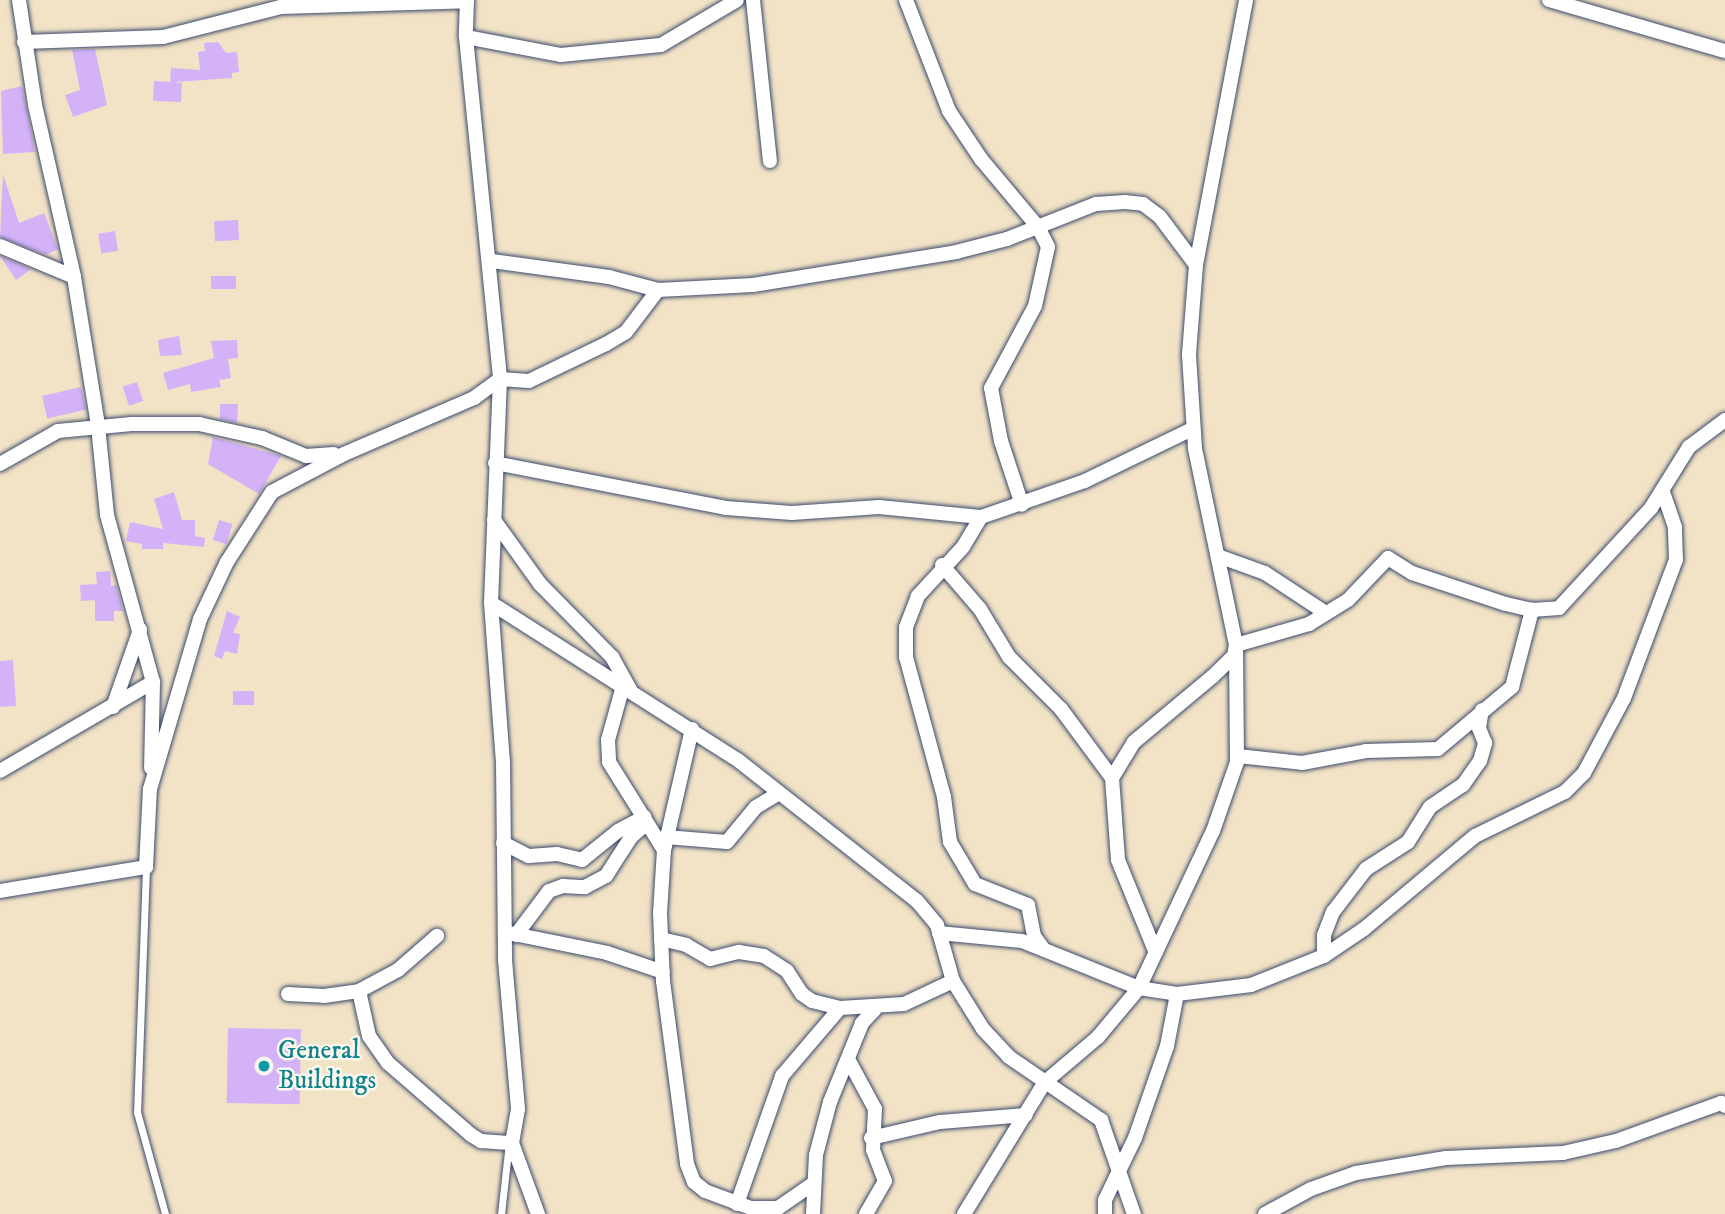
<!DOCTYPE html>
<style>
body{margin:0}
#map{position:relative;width:1725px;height:1214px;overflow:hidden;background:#f2e3c6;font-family:"IM FELL DW Pica",serif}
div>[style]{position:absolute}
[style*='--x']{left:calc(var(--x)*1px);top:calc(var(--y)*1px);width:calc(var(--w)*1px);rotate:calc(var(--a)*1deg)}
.building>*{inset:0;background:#d3b2f8;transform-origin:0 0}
.roads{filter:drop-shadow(0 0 2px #3b4a6e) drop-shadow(0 0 2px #3b4a6e)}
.service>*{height:7px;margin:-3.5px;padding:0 3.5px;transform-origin:3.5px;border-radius:3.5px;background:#fff}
.minor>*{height:14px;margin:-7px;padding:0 7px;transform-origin:7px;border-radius:7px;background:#fff}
.dots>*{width:19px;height:19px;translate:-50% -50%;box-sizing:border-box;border:4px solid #fbf7ec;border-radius:50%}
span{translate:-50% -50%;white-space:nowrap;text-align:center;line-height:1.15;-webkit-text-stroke:5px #fbf7ec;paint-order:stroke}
.culture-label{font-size:26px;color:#0d838f}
.left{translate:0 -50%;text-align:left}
</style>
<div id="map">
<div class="building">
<div style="clip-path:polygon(218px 42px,226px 53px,237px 52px,239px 72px,232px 73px,232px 78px,174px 82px,182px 83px,181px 102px,153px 101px,154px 81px,170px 82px,171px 68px,200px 70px,198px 52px,205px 51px,204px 43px)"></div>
<div style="clip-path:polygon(95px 49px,107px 105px,73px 117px,65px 95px,80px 90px,72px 50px)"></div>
<div style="clip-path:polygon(22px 86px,35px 152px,3px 154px,1px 91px)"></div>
<div style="clip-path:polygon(3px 174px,19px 223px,44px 213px,58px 249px,46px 255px,0 237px)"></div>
<div style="left:238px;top:220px;width:20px;height:24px;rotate:87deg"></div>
<div style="left:115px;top:231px;width:20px;height:17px;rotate:81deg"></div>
<div style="clip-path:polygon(0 256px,28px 268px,30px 270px,16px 280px)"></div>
<div style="left:211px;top:276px;width:25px;height:13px"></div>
<div style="clip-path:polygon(179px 336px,182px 355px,160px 356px,158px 340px)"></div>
<div style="clip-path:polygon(237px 340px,238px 358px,228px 359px,231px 378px,219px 380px,221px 387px,191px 392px,190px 384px,168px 390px,163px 373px,214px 358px,211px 341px)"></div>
<div style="left:137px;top:382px;width:20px;height:15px;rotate:72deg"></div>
<div style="left:81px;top:387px;width:23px;height:40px;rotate:77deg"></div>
<div style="clip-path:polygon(220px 404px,238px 404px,237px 423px,220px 419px)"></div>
<div style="clip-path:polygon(213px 437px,281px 456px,259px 494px,208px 464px)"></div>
<div style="clip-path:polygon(174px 492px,182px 520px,195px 520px,195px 536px,205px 538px,204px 547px,163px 543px,163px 549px,142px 549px,142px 544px,126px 541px,130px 522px,163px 529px,154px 499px)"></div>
<div style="left:219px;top:520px;width:14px;height:21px;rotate:17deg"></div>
<div style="clip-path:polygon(110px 571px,111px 586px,116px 585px,123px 611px,114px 611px,114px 621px,95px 621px,95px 600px,81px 601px,80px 585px,97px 584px,96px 572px)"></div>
<div style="clip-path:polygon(227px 611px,240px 617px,233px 633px,240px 634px,237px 654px,225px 651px,222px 659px,214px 656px)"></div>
<div style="clip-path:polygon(13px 660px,16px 706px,0 707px,0 661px)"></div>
<div style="left:233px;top:691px;width:21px;height:14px"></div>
<div style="left:228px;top:1028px;width:73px;height:75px;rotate:1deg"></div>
</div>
<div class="roads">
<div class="service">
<div style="--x:146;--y:868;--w:244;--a:92.1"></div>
<div style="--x:137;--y:1112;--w:106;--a:74.6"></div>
<div style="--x:501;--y:1214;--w:71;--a:-83.6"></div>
</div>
<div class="minor">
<div style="--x:19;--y:0;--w:106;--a:81.3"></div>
<div style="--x:35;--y:105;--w:176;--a:77.2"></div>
<div style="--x:74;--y:277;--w:151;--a:80.8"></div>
<div style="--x:98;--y:426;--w:89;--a:84.2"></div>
<div style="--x:107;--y:515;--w:173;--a:74.6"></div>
<div style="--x:153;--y:682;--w:86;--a:91.3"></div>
<div style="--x:467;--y:0;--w:37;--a:92"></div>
<div style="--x:466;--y:37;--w:344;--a:84.3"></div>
<div style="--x:500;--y:379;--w:224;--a:92.3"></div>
<div style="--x:491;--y:603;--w:158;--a:85.7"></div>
<div style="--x:503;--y:761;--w:199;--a:89.4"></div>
<div style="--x:505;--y:960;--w:150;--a:85"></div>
<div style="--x:518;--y:1109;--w:35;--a:100"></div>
<div style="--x:512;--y:1143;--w:76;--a:69.9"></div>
<div style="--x:753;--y:0;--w:162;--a:84"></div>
<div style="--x:906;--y:0;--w:119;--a:68.8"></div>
<div style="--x:949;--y:111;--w:58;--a:56.3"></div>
<div style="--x:981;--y:159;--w:89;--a:50"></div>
<div style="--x:1038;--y:227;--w:22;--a:63"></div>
<div style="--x:1048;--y:247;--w:60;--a:102.4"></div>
<div style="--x:1035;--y:306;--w:93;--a:118.2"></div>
<div style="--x:991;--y:388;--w:54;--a:79.3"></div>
<div style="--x:1001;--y:441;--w:67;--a:71.8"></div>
<div style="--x:1549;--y:0;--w:183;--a:16.2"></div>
<div style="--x:466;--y:37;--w:97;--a:10.7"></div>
<div style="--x:561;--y:55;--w:100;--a:-5.7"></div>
<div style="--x:661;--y:45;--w:88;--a:-30.6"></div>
<div style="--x:24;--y:42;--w:139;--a:-2.1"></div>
<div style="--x:163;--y:37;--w:122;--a:-14.3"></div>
<div style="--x:281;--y:7;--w:186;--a:-1.8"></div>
<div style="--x:0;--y:246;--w:80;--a:22.7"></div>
<div style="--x:492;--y:261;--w:118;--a:7.8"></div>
<div style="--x:609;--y:277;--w:51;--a:14.9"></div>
<div style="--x:658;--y:290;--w:95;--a:-3"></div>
<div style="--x:753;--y:285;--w:206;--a:-9.2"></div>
<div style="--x:956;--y:252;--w:53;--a:-14.3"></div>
<div style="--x:1007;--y:239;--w:96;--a:-21.5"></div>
<div style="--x:1096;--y:204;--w:29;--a:-4"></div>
<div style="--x:1125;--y:202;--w:18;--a:6"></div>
<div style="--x:1143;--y:204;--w:21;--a:37"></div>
<div style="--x:1160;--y:217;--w:60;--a:53.1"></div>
<div style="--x:495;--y:463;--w:235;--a:11"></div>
<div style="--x:726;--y:508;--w:66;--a:4.3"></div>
<div style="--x:792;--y:513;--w:87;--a:-3.9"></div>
<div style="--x:879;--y:507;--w:102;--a:5.6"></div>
<div style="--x:981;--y:517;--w:110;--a:-19.1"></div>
<div style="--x:1085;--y:481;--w:119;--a:-25.9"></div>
<div style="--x:0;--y:464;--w:67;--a:-29.6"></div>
<div style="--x:58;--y:431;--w:74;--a:-5.4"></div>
<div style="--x:132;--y:424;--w:67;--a:0"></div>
<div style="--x:199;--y:424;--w:65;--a:12.5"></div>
<div style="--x:262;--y:438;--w:48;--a:22.2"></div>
<div style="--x:306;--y:456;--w:28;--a:-4"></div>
<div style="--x:981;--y:517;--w:35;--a:121"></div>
<div style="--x:963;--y:547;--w:67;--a:132.6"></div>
<div style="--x:918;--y:596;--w:33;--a:111"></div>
<div style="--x:906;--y:627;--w:30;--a:90"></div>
<div style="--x:906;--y:657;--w:145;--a:74.8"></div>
<div style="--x:944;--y:797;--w:45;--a:82.4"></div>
<div style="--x:950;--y:842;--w:49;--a:59.2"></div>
<div style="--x:975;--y:884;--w:57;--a:21.6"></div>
<div style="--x:1028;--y:905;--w:32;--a:79"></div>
<div style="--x:1034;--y:936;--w:14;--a:54"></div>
<div style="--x:494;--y:520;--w:79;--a:54.3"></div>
<div style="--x:540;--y:584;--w:103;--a:45.4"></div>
<div style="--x:612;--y:657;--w:38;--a:61"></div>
<div style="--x:1218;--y:556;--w:50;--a:19.9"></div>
<div style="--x:1265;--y:573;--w:73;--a:33.3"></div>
<div style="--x:942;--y:565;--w:58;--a:49.2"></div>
<div style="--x:980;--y:609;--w:56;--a:58.9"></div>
<div style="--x:1009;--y:657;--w:74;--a:45"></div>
<div style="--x:1061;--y:709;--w:86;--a:53.5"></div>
<div style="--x:1112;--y:778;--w:82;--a:85.8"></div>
<div style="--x:1118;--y:860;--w:100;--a:67.8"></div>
<div style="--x:491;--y:603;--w:294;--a:32.5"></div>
<div style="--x:739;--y:761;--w:226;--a:38.2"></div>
<div style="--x:917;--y:901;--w:31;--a:50"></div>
<div style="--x:937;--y:925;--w:58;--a:74.1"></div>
<div style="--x:953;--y:981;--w:57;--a:58"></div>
<div style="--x:983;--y:1029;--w:38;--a:47"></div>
<div style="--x:1009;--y:1057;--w:112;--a:34.4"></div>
<div style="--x:1101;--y:1120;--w:100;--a:70.7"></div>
<div style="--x:623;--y:686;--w:56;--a:105.5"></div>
<div style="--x:608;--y:740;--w:22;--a:87"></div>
<div style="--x:609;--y:762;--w:104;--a:58"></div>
<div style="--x:113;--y:707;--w:82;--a:-70.7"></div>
<div style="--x:692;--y:729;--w:124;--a:103"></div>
<div style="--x:664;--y:850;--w:63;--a:93.6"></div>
<div style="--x:660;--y:913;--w:68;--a:87.5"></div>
<div style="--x:663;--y:981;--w:185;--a:82.5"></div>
<div style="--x:687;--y:1164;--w:19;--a:69"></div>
<div style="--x:694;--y:1182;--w:14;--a:39"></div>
<div style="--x:705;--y:1191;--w:49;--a:20.3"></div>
<div style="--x:751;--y:1208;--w:27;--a:0"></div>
<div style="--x:778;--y:1208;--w:44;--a:-34.8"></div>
<div style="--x:1238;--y:756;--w:64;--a:6.2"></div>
<div style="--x:1302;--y:763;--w:65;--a:-10.6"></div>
<div style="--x:1366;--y:751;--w:72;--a:-1.6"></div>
<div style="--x:1438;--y:749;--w:97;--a:-40"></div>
<div style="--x:1512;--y:687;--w:80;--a:-75.4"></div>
<div style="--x:0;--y:771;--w:177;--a:-30.2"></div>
<div style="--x:1112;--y:778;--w:42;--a:-58.6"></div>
<div style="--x:1134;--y:742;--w:102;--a:-39.8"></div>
<div style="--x:1212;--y:677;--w:30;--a:-44"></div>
<div style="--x:1234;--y:656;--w:11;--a:-80"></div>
<div style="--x:1236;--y:645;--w:76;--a:-16"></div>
<div style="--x:1309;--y:624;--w:46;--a:-31.6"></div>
<div style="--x:1348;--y:600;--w:58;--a:-46.4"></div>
<div style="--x:1388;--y:558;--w:28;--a:32"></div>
<div style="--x:1412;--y:573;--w:99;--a:18.3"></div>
<div style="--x:1506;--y:604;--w:27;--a:13"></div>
<div style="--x:1532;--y:610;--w:27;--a:-4"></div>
<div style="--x:1559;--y:608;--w:136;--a:-47.4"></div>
<div style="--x:1651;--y:508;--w:72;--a:-58.1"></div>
<div style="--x:1689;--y:447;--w:45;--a:-36.9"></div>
<div style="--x:666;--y:837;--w:61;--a:4.7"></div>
<div style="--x:727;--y:842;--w:45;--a:-50.4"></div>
<div style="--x:756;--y:807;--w:27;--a:-31"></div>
<div style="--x:503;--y:843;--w:29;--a:27"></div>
<div style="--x:529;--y:856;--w:28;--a:-4"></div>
<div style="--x:557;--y:854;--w:26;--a:13"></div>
<div style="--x:582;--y:860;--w:46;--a:-38.9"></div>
<div style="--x:618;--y:831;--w:30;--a:-28"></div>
<div style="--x:0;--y:891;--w:148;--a:-9.3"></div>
<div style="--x:146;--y:867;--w:78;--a:-87.1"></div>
<div style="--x:150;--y:789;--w:177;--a:-73.6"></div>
<div style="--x:200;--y:619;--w:63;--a:-64.7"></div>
<div style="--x:227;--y:562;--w:83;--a:-57.3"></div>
<div style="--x:272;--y:492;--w:81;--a:-27.8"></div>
<div style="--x:344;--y:454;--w:142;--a:-23.3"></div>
<div style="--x:474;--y:398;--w:32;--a:-36"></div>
<div style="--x:500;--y:379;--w:29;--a:4"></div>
<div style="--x:529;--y:381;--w:85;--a:-25.7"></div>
<div style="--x:606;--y:344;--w:23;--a:-31"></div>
<div style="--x:626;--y:332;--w:53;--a:-52.7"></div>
<div style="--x:509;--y:933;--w:100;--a:11.5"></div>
<div style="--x:607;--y:953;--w:59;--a:18.7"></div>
<div style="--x:939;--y:933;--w:83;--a:5.5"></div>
<div style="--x:1022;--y:941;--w:126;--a:21.9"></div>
<div style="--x:1139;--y:988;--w:38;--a:9"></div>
<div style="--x:1177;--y:994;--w:75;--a:-6.9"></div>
<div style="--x:1251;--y:985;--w:79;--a:-21.7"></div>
<div style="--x:1324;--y:956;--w:48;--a:-34"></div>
<div style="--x:1364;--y:929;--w:145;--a:-40"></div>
<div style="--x:1475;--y:836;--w:100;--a:-26.1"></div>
<div style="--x:1565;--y:792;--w:27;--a:-45"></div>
<div style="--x:1584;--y:773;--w:85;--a:-61.9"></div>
<div style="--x:1624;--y:698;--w:147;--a:-69.4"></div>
<div style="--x:1676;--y:560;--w:33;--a:-92"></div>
<div style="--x:1675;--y:527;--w:39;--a:-109"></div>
<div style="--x:516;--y:935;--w:55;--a:-53.1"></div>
<div style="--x:549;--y:891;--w:15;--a:-20"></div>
<div style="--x:563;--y:886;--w:22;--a:3"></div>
<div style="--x:585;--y:887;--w:24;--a:-28"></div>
<div style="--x:606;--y:876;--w:46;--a:-57.3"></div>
<div style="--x:631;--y:837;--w:21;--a:-41"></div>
<div style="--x:661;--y:939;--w:26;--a:13"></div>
<div style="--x:686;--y:945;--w:28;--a:30"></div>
<div style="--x:710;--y:959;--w:30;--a:-14"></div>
<div style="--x:739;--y:952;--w:25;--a:9"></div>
<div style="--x:764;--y:956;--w:27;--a:33"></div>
<div style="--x:787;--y:971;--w:27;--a:57"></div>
<div style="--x:802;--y:994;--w:12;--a:35"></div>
<div style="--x:812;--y:1001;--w:29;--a:14"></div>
<div style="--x:840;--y:1008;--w:64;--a:-3.6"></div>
<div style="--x:904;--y:1004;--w:54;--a:-25.1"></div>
<div style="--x:1324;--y:956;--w:21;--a:-90"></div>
<div style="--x:1324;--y:935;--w:25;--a:-69"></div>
<div style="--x:1333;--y:912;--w:54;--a:-52.5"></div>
<div style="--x:1366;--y:869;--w:50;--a:-32.7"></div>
<div style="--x:1408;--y:842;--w:41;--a:-57.8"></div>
<div style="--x:1430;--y:807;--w:40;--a:-34"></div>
<div style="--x:1463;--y:785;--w:29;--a:-55"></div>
<div style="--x:1480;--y:761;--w:19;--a:-74"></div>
<div style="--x:1485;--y:743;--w:16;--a:-112"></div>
<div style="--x:1479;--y:728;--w:18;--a:-81"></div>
<div style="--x:359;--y:991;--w:46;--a:77.5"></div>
<div style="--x:369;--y:1036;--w:33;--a:55"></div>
<div style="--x:388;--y:1063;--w:110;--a:40.9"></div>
<div style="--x:471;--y:1135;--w:12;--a:31"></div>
<div style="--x:481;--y:1141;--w:28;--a:4"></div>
<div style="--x:288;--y:994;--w:36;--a:3"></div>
<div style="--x:324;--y:996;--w:35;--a:-8"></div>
<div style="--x:359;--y:991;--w:44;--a:-28.3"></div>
<div style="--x:398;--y:970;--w:52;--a:-41.1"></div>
<div style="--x:848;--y:1059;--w:57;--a:61.6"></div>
<div style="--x:875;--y:1109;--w:41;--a:92.8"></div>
<div style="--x:873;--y:1150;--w:33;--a:69"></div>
<div style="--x:885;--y:1181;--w:38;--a:120"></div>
<div style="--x:871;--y:1138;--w:71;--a:-13.1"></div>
<div style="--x:940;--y:1122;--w:86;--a:-4.7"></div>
<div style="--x:737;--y:1204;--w:136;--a:-70.6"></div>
<div style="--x:782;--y:1076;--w:89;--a:-49.5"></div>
<div style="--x:813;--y:1214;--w:59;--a:-87.1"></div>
<div style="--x:816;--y:1155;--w:55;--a:-75.2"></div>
<div style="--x:830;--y:1102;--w:85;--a:-67.9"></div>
<div style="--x:862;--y:1023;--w:19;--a:-47"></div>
<div style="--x:964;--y:1214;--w:155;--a:-58.5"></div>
<div style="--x:1045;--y:1082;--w:70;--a:-40.3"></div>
<div style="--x:1098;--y:1037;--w:64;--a:-50.1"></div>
<div style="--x:1139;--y:988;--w:174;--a:-64.8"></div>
<div style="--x:1213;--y:831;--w:73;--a:-70.8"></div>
<div style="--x:1237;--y:762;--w:117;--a:-90.5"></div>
<div style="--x:1236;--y:645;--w:201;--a:-101.8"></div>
<div style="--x:1195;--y:448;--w:94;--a:-93.7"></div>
<div style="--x:1189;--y:354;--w:89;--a:-85.5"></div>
<div style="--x:1196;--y:265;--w:270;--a:-79.3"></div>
<div style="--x:1105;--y:1214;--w:14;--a:-90"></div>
<div style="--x:1105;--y:1200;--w:69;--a:-64.2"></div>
<div style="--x:1135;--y:1138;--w:97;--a:-70.8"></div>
<div style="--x:1167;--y:1046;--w:53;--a:-79.1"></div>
<div style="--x:1265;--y:1214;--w:52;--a:-28.5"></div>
<div style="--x:1311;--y:1189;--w:48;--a:-19.6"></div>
<div style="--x:1356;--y:1173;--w:91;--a:-9.5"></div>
<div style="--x:1446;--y:1158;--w:117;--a:-2.4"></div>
<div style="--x:1563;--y:1153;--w:54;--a:-12.8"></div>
<div style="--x:1616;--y:1141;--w:112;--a:-19.9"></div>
<div style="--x:1721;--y:1103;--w:5;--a:37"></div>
</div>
</div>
<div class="dots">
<div style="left:264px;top:1066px;background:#0f9aa8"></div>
</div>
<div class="culture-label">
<span class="left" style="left:278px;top:1066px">General<br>Buildings</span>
</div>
</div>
